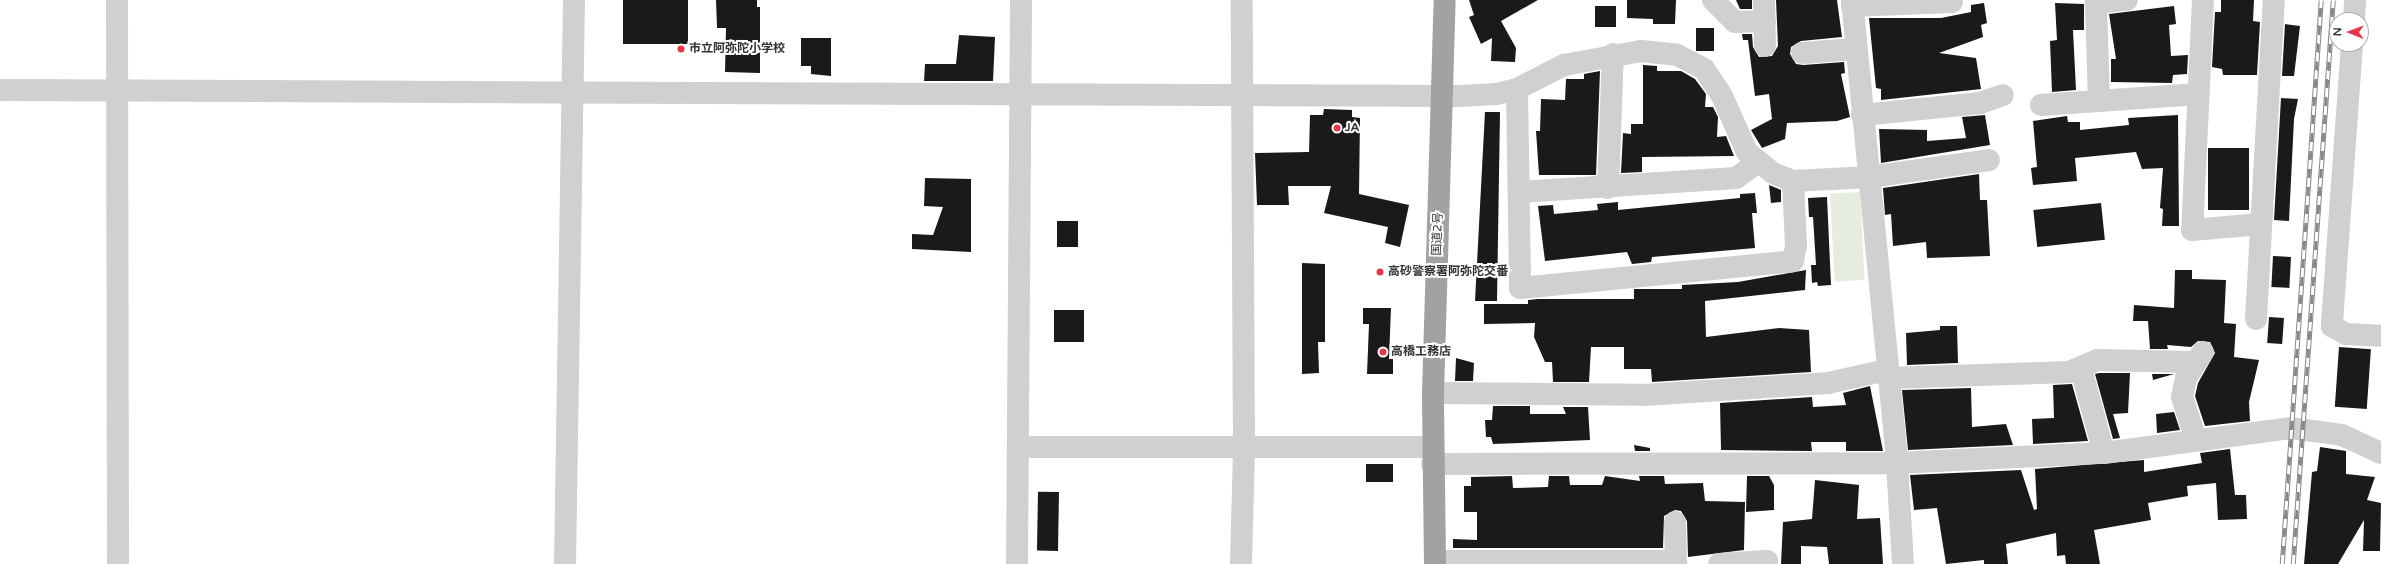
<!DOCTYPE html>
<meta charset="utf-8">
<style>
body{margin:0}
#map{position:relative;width:2381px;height:564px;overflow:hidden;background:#fff;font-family:"Varela Round","Noto Sans JP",sans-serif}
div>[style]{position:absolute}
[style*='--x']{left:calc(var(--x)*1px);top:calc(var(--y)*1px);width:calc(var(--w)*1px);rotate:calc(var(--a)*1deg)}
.green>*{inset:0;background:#e6ecdf;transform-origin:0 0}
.building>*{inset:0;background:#1a1a1a;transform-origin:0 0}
.minor>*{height:22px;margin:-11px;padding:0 11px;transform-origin:11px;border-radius:11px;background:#d0d0d0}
.trunk>*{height:22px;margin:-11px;padding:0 11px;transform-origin:11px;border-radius:11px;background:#a2a2a2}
.rail>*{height:4.5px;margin-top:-2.25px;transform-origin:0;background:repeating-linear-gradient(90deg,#fff 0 9px,#888 0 18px);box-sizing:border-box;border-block:1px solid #888}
.dots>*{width:11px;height:11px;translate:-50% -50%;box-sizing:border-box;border:2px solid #fff;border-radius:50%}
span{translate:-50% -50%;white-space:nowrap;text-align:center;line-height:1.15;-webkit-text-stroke:4px #fff;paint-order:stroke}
.poi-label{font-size:12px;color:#333;font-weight:700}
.left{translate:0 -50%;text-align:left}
.street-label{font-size:12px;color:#333}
.north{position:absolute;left:2329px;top:12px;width:40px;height:40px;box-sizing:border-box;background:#fff;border:1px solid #adadad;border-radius:50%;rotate:271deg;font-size:11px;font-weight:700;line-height:16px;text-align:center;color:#333}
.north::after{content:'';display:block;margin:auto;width:14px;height:18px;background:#e63946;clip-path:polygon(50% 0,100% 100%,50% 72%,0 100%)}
</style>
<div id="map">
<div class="green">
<div style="left:1860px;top:192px;width:88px;height:30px;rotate:87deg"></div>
</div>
<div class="building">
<div style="left:623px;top:0;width:65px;height:44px"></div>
<div style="clip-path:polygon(716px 0,757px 0,757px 7px,760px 7px,760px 73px,725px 72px,726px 28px,717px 28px)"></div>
<div style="clip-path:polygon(1469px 0,1538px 0,1501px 21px,1516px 48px,1515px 62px,1491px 61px,1492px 38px,1481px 44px,1469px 17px,1474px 15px)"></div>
<div style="clip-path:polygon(1627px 0,1676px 0,1675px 24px,1653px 24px,1653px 19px,1627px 18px)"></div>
<div style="clip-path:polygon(1736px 0,1752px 0,1752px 9px,1740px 9px)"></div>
<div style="clip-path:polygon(1776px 0,1837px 0,1842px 37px,1801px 41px,1791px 47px,1790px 54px,1796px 64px,1803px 65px,1844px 62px,1845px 73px,1841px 74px,1850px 117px,1837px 121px,1787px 123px,1785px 139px,1762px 148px,1751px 130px,1772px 119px,1769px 94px,1755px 96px,1748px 40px,1743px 40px,1742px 34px,1752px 34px,1753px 47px,1759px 57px,1772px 56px,1778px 46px)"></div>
<div style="clip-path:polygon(2221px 0,2254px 0,2253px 21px,2260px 22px,2257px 75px,2223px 75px,2222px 69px,2212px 67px,2215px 12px,2221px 12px)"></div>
<div style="clip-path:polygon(1984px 3px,1987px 23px,1981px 25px,1983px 37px,1939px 53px,1976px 58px,1981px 89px,1881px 100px,1881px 89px,1876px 88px,1869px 18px,1941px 18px,1971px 12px,1971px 5px)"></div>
<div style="clip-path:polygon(2055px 3px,2084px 4px,2084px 30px,2073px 30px,2076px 90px,2052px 92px,2050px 41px,2057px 40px)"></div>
<div style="left:1595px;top:6px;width:21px;height:21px"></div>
<div style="clip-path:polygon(2174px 6px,2176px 24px,2169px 25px,2171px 56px,2188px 55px,2187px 74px,2173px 75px,2172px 83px,2111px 82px,2111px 59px,2116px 59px,2109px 14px)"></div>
<div style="clip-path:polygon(2285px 24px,2300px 26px,2294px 76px,2282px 76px)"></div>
<div style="left:1696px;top:28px;width:18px;height:23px"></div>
<div style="clip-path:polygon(959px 35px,995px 37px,993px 81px,924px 81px,925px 64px,956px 64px)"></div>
<div style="clip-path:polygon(801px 38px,831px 38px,831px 76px,811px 74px,811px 66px,801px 66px)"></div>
<div style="clip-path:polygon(1643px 65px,1657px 66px,1657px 71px,1681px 71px,1695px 79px,1706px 94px,1705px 107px,1713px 107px,1718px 117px,1717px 137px,1726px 136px,1734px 156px,1642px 157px,1642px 172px,1621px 173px,1623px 133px,1631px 134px,1631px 124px,1643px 124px)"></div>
<div style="clip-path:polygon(1600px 71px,1596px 175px,1539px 175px,1536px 131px,1540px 131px,1541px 99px,1565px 100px,1566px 79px,1584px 79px,1584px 74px)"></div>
<div style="clip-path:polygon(2281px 98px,2298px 99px,2294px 119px,2289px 221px,2274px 220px)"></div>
<div style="clip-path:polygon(1324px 109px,1352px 110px,1352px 117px,1360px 118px,1359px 194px,1409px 205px,1400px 247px,1385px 243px,1388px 227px,1324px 213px,1331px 186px,1288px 186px,1289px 205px,1257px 205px,1255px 153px,1309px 152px,1310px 115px,1323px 115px)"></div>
<div style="clip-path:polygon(1485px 112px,1500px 112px,1497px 301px,1475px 301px)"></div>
<div style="clip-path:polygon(1985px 115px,1990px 145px,1881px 163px,1879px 129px,1927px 130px,1927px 141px,1966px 138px,1962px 117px)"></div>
<div style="clip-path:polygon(2178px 115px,2179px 226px,2162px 226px,2163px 209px,2160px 208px,2163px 168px,2142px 169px,2136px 152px,2075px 158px,2077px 181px,2033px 185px,2031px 168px,2037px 167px,2033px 121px,2067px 116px,2068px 122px,2080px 122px,2080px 130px,2129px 125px,2128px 118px)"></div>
<div style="left:2208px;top:148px;width:41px;height:62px"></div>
<div style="clip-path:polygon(1979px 174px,1980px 200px,1987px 200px,1990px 256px,1927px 258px,1926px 242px,1893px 246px,1891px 214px,1885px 215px,1883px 188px)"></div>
<div style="clip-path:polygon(925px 178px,971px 179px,971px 252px,912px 249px,912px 234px,933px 235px,943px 207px,924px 206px)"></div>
<div style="clip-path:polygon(1769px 185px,1781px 190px,1781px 202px,1771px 203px)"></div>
<div style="clip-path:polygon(1755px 193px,1757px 213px,1752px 213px,1755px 248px,1652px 257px,1651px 262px,1632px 264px,1627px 252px,1545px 261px,1538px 206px,1553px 205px,1554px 214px,1598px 210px,1597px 204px,1618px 202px,1618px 210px,1740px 198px,1740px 194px)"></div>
<div style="clip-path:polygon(1827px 197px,1831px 285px,1818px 286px,1817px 282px,1812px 283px,1811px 265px,1816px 265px,1813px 217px,1809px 217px,1808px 198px)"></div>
<div style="left:2101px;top:203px;width:37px;height:68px;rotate:84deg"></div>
<div style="left:1057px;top:221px;width:21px;height:26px"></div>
<div style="left:2273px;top:256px;width:18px;height:31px;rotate:3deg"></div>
<div style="clip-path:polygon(1302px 263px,1325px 264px,1325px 342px,1318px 342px,1319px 373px,1302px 374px)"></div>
<div style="clip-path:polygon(1806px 270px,1805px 290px,1705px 301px,1706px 337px,1779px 328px,1809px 330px,1811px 372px,1652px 382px,1651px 369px,1624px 369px,1624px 347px,1591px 347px,1589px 382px,1553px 382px,1552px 362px,1545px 362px,1534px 337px,1535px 323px,1484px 324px,1484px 304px,1528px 304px,1528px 300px,1538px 299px,1634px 299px,1634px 289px,1682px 289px,1682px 285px,1738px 282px)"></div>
<div style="clip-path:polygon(2175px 270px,2192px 270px,2192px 279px,2226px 280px,2224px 323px,2236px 324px,2234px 357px,2259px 360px,2249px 402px,2250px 421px,2205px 426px,2195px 396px,2198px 383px,2215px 353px,2210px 342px,2198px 341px,2191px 347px,2167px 345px,2168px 349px,2150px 349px,2148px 321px,2133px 321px,2134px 305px,2174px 308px)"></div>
<div style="clip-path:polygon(1363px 308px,1391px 308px,1389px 359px,1393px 359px,1393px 374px,1367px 374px,1369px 324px,1363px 324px)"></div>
<div style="left:1054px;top:310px;width:30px;height:32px"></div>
<div style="left:2269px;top:317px;width:15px;height:26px;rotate:4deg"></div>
<div style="clip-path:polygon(1940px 326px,1957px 326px,1958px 363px,1907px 365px,1906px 333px,1940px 330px)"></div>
<div style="left:2339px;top:347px;width:32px;height:60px;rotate:4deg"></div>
<div style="clip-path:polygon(1456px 358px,1474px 363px,1473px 381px,1455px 381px)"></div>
<div style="clip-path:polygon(2099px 373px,2130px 373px,2128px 413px,2113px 414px,2120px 438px,2113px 439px,2095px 374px)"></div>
<div style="clip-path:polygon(2152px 374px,2174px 374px,2153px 380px)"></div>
<div style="clip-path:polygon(2072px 384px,2088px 441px,2033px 444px,2032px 419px,2054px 418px,2053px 385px)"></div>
<div style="clip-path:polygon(1870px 386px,1883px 451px,1846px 451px,1846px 442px,1811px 442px,1812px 451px,1721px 450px,1720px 403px,1812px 397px,1813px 407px,1846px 405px,1843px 393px)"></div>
<div style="clip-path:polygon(1971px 388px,1972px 427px,2006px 424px,2013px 445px,1908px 450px,1902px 390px)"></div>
<div style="clip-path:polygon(1493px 406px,1530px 406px,1530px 414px,1566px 414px,1563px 407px,1588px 407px,1590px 440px,1493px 444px,1491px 437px,1486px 437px,1485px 420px,1492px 420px)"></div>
<div style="clip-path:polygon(2174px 412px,2180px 430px,2157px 433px,2156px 414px)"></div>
<div style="clip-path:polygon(1634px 445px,1650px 448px,1650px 451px,1635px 451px)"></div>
<div style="clip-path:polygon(2320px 447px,2346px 451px,2346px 474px,2375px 477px,2367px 500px,2381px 503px,2380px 551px,2363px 551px,2364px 520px,2338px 564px,2304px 564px,2312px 472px,2317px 471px)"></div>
<div style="clip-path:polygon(2230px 449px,2235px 495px,2246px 495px,2247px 519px,2218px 520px,2216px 483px,2187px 486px,2188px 496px,2148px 503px,2151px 520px,2094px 530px,2100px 564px,2066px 564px,2065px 555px,2057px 556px,2056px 533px,2006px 544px,2008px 564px,1984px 564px,1984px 560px,1946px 564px,1937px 508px,1914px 510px,1910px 475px,2021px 470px,2034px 510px,2037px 509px,2035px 469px,2144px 460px,2144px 472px,2202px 463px,2200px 453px)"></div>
<div style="left:1366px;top:464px;width:27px;height:18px"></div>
<div style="clip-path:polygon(1512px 476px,1513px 488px,1548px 487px,1549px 476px,1569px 476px,1570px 485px,1602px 485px,1605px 476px,1640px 481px,1639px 476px,1664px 476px,1665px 484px,1703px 483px,1705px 501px,1745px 502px,1744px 550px,1688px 557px,1687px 521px,1681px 511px,1675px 510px,1664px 516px,1663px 548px,1453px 548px,1453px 539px,1477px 540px,1477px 512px,1464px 512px,1464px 486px,1471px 486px,1471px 477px)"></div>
<div style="clip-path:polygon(1747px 476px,1769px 476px,1774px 485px,1774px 510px,1746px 512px)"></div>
<div style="clip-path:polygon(1815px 480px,1859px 485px,1857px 519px,1880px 518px,1883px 564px,1829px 564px,1827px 547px,1801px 546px,1801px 564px,1781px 564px,1783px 522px,1812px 519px)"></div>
<div style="left:1059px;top:492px;width:59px;height:21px;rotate:91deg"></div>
</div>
<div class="minor">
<div style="--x:117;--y:0;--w:564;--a:89.9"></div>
<div style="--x:1713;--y:0;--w:31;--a:45"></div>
<div style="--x:1735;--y:22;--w:30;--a:-2"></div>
<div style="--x:1764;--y:0;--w:46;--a:88.8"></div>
<div style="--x:1852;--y:0;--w:465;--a:84.4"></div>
<div style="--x:1897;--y:463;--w:101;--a:86.6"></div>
<div style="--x:2203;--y:0;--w:230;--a:92.7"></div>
<div style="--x:2192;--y:230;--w:69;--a:-5"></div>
<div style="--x:1852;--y:6;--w:100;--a:-2.3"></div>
<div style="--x:2354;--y:20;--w:20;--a:-87"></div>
<div style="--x:2352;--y:44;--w:283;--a:94.1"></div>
<div style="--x:2332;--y:326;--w:16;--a:30"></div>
<div style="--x:2346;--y:334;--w:35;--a:3"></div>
<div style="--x:1802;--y:53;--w:53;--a:-4.3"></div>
<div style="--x:1517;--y:89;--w:199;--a:89.1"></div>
<div style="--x:1520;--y:288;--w:274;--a:-5.6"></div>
<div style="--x:1793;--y:261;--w:16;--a:-79"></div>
<div style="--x:1796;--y:245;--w:64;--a:-92.7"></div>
<div style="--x:0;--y:90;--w:1459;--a:0.24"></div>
<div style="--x:1459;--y:96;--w:37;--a:-3"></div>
<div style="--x:1496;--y:94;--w:22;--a:-13"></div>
<div style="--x:1517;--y:89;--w:53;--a:-27.1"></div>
<div style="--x:1564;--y:65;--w:78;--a:-10.3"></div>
<div style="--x:1641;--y:51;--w:36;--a:6"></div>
<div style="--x:1677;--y:55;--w:30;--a:27"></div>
<div style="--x:1704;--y:69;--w:32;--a:56"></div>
<div style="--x:1722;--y:96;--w:61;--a:65.9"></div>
<div style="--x:1747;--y:152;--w:33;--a:39"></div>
<div style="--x:1773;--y:173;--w:22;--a:22"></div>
<div style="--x:1793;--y:181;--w:77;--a:-3"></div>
<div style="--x:1870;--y:177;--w:120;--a:-8.1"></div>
<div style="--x:2099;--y:101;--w:98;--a:-91.8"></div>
<div style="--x:2096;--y:3;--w:31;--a:-6"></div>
<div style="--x:2041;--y:105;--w:158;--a:-4"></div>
<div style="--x:1862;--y:115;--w:119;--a:-5.8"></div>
<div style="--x:1980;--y:103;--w:24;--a:-19"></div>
<div style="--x:1608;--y:188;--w:134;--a:-87.9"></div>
<div style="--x:1520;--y:192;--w:216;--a:-3.7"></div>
<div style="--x:1736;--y:178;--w:27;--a:-36"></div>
<div style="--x:2256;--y:319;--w:320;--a:-86.8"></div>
<div style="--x:2081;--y:369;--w:87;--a:74.7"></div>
<div style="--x:1888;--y:378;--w:181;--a:-1.9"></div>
<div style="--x:2069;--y:372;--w:30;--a:-23"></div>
<div style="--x:2097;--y:360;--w:98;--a:1.2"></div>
<div style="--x:1433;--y:393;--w:211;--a:0.5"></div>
<div style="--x:1644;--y:395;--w:184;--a:-3.7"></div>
<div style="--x:1828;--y:383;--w:60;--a:-12.4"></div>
<div style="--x:2196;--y:440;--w:45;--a:-108"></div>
<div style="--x:2182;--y:397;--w:19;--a:-78"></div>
<div style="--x:2186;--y:378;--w:31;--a:-57"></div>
<div style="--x:1018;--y:447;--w:414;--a:0"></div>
<div style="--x:1432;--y:464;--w:465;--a:-0.1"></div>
<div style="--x:1897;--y:463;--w:207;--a:-2.8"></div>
<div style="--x:2104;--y:453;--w:189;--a:-7.6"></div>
<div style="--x:2291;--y:428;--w:51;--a:7.8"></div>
<div style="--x:2342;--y:435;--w:43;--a:24.8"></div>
<div style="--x:1675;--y:522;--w:42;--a:88.6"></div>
<div style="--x:1435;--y:561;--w:230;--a:0"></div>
<div style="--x:1665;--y:561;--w:12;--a:14"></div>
<div style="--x:565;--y:564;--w:564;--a:-89.09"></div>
<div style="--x:1017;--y:564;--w:564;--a:-89.59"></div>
<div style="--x:1241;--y:564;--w:117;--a:-88.5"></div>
<div style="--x:1244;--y:447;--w:447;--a:-90.3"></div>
<div style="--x:1719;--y:564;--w:48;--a:-3.6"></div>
<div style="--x:1767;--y:561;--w:3;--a:90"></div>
</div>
<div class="trunk">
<div style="--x:1435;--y:564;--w:171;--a:-90.7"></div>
<div style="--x:1433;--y:393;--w:393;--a:-88.3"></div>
</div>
<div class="rail">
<div style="--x:2282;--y:564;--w:565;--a:-86.04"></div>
<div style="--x:2293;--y:564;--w:565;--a:-85.94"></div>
</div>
<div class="dots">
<div style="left:681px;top:49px;background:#e63946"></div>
<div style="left:1337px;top:128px;background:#e63946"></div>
<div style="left:1380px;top:272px;background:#e63946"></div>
<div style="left:1383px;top:352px;background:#e63946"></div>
</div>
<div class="poi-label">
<span class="left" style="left:689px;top:49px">市立阿弥陀小学校</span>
<span class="left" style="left:1345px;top:128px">JA</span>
<span class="left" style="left:1388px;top:272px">高砂警察署阿弥陀交番</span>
<span class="left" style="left:1391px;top:352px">高橋工務店</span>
</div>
<div class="street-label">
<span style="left:1438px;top:234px;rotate:-88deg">国道2号</span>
</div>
<div class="north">N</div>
</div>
